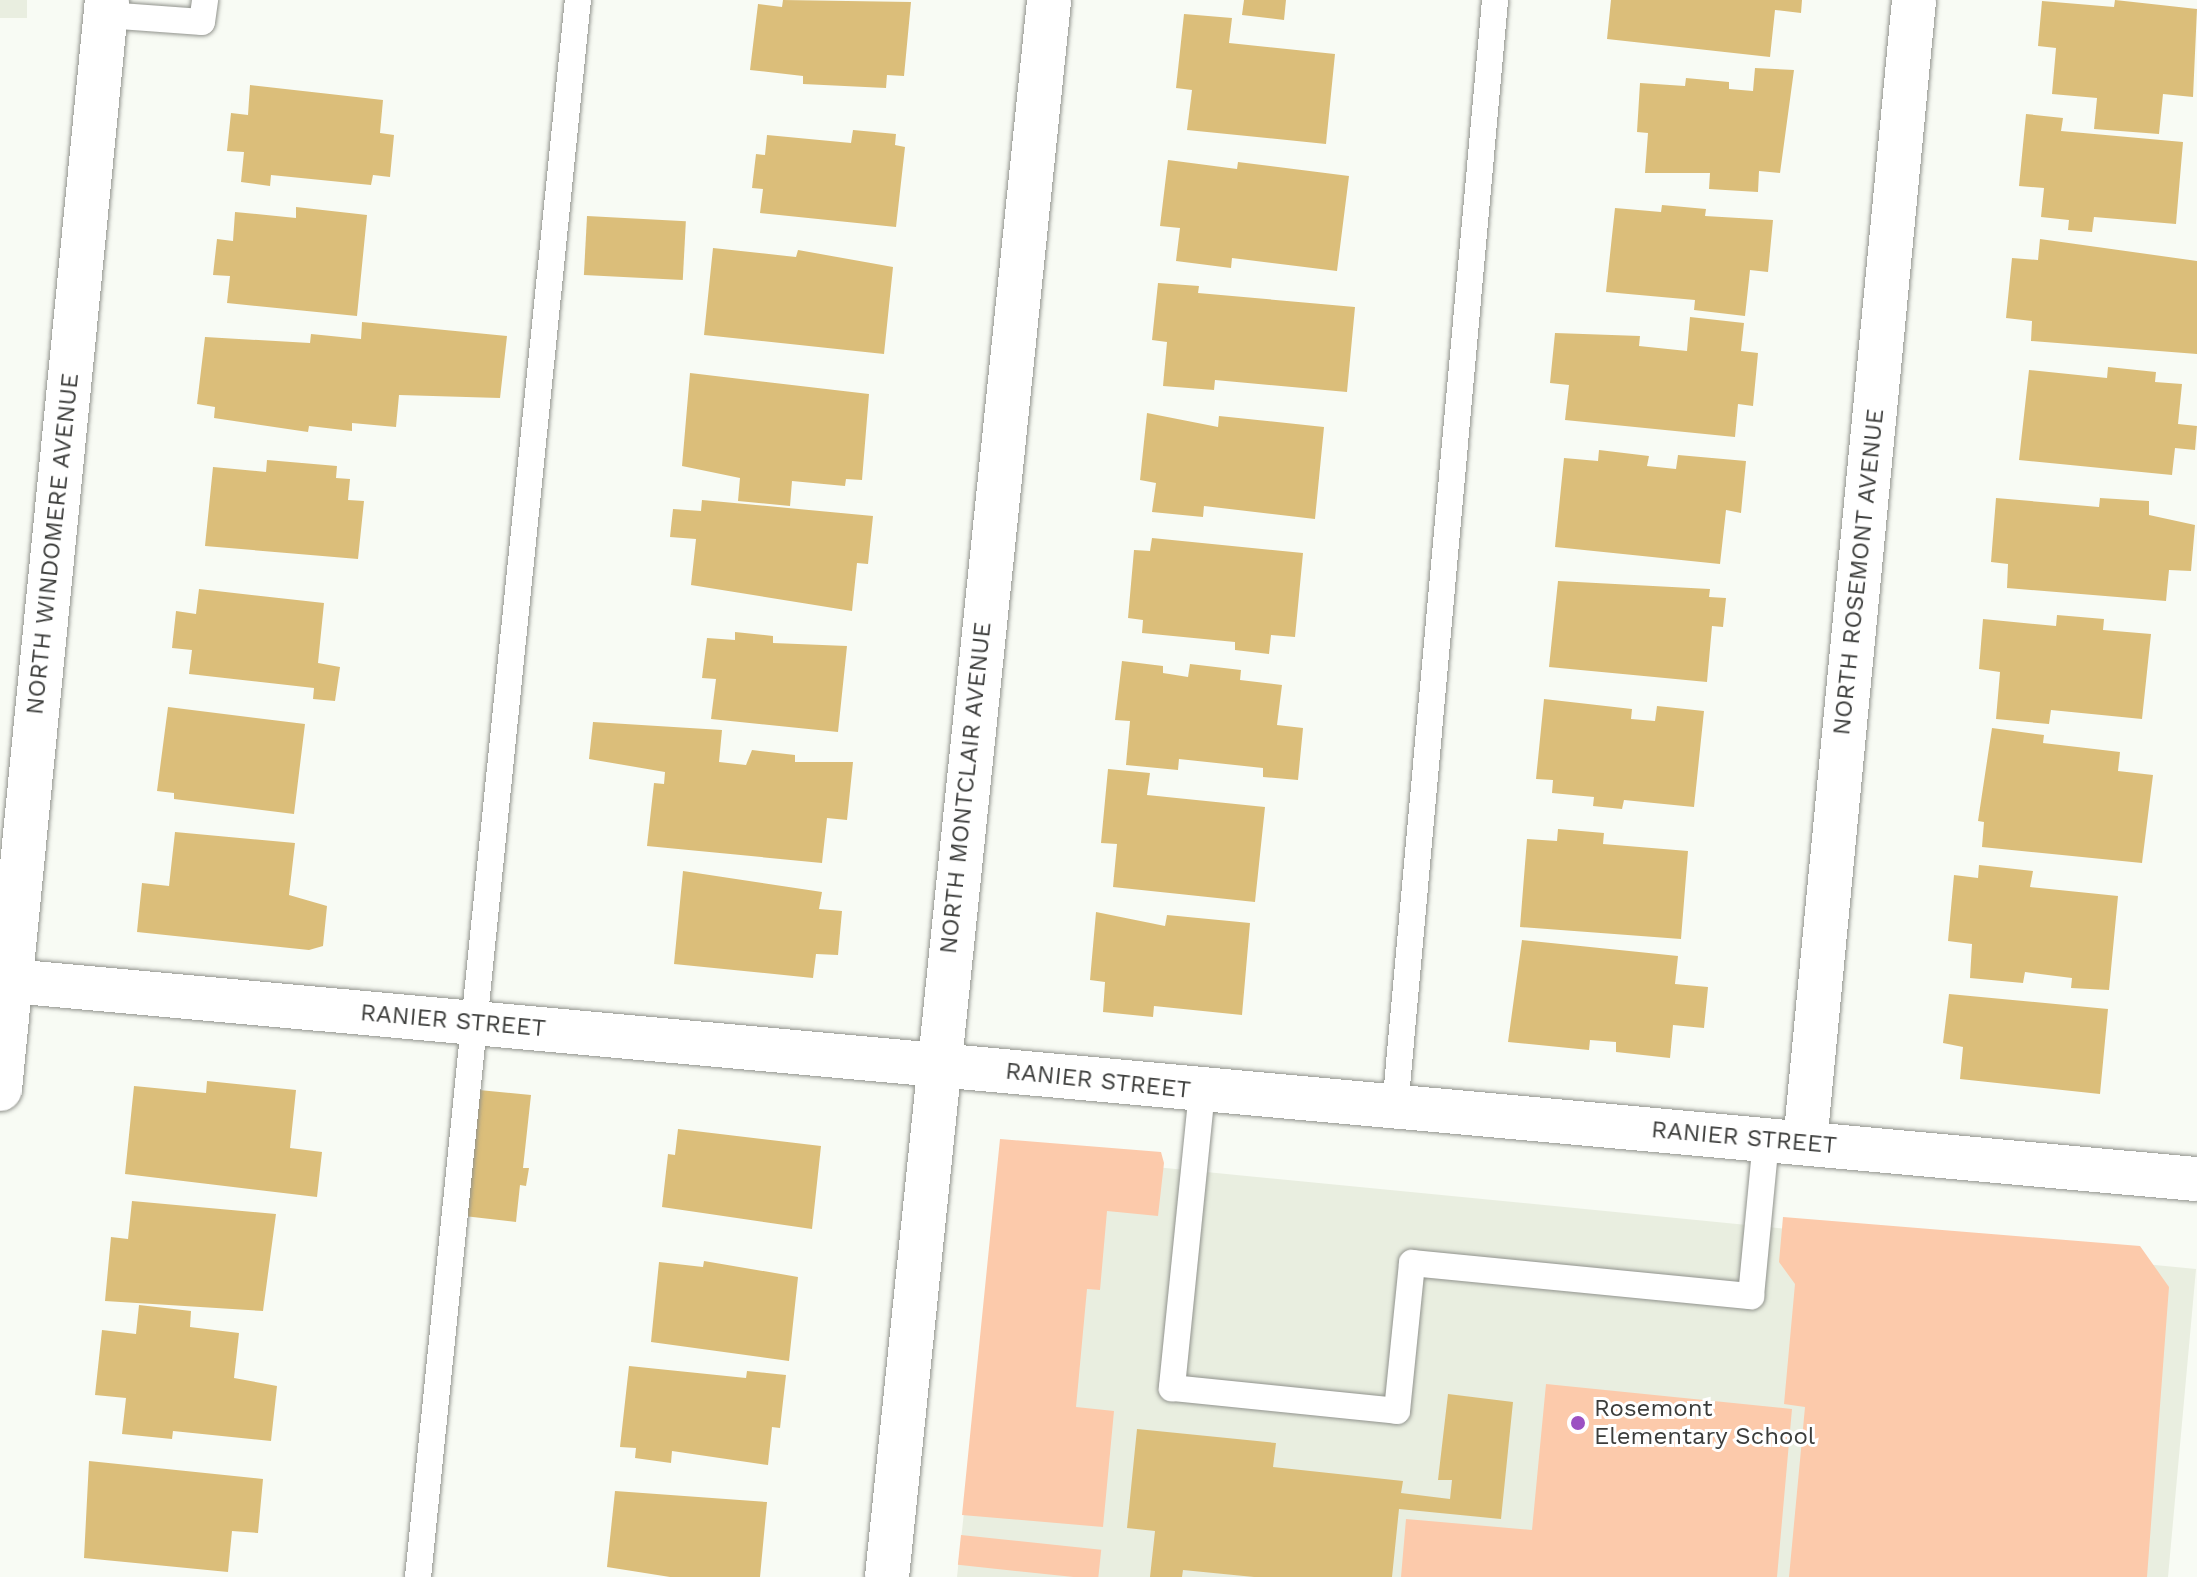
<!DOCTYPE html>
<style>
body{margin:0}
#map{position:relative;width:2197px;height:1577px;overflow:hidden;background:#f8fbf4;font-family:"Work Sans",sans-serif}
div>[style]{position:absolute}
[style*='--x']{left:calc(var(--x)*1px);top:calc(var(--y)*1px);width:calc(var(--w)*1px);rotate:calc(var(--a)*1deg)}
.built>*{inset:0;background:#e9eee0;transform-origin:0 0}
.green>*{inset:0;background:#fccaab;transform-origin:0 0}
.building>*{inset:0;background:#dbbe7a;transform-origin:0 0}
.roads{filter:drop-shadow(0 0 2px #91938d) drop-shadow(0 0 2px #91938d)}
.service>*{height:26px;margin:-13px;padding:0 13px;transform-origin:13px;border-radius:13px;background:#fff}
.minor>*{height:44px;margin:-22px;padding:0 22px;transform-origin:22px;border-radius:22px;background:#fff}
.dots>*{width:22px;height:22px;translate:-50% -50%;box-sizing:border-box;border:4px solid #fff;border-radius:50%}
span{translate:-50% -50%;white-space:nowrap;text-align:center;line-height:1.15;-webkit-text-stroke:6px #fff;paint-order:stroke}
.street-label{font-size:24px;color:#3c3d3b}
.poi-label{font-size:24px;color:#3c3d3b}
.left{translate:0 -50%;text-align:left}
</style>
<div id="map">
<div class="built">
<div style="left:0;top:0;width:27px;height:18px"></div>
<div style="clip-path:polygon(1003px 1152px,2196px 1269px,2168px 1577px,957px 1577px)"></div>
</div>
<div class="green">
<div style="clip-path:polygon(1000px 1139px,1161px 1152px,1164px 1163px,1158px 1216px,1107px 1211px,1100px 1290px,1087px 1289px,1076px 1407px,1114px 1411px,1103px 1527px,962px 1515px)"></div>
<div style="clip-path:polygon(1783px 1217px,2140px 1246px,2169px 1287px,2147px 1577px,1789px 1577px,1805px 1407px,1784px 1404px,1795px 1284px,1779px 1262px)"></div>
<div style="clip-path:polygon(1546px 1384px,1792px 1409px,1777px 1577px,1401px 1577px,1406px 1519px,1532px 1530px)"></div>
<div style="left:961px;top:1535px;width:141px;height:30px;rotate:6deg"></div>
</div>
<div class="building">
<div style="clip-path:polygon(783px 0,911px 2px,904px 76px,887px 75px,886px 88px,803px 84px,803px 76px,750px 70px,758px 4px,782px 7px)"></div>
<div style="clip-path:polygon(1244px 0,1286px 0,1284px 20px,1242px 15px)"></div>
<div style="clip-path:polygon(1611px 0,1802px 0,1801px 13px,1775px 10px,1770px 57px,1607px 39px)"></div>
<div style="clip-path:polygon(2115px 0,2197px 9px,2193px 97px,2163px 94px,2159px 134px,2094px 129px,2097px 98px,2052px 94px,2056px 48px,2038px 46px,2042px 1px,2114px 7px)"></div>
<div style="clip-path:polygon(1184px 14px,1232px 18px,1229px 43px,1335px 54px,1326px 144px,1187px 130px,1192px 90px,1176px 88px)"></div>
<div style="clip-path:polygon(1755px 68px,1794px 70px,1780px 173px,1759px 171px,1758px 192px,1709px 189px,1710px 173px,1645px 173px,1648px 133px,1637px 132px,1640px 83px,1685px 86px,1686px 78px,1729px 82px,1729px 89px,1753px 91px)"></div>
<div style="clip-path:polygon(250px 85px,383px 100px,380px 133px,394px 135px,390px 177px,373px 175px,371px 185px,271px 175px,270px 186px,241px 182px,244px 152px,227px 151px,231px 113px,248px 115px)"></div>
<div style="clip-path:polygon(2026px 114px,2063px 118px,2061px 131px,2183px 142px,2176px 224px,2094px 217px,2092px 232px,2068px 230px,2069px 220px,2041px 217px,2044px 188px,2019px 186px)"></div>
<div style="clip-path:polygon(853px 130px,896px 134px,895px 145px,905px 147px,896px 227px,760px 213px,763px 189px,752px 188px,756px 154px,765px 155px,767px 135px,851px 143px)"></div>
<div style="clip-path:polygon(1168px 160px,1237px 169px,1238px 162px,1349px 176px,1337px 271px,1232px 258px,1231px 268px,1176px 261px,1180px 228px,1160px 226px)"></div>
<div style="clip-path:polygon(1662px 205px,1706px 209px,1705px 216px,1773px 220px,1768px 272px,1750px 270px,1745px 316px,1694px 310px,1695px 300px,1606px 292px,1615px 208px,1661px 212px)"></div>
<div style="clip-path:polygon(296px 207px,367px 215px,357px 316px,227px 303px,230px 276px,213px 275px,217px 239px,233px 241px,235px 212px,296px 218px)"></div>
<div style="left:587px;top:216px;width:99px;height:59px;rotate:3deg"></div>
<div style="clip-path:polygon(2040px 239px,2197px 261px,2197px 354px,2031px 341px,2032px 321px,2006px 318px,2012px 258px,2038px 260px)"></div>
<div style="clip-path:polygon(713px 248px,796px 257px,798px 250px,893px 267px,884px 354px,704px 335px)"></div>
<div style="clip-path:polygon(1158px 283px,1199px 286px,1198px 293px,1355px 307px,1347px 392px,1215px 380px,1214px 390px,1163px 386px,1167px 342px,1152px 340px)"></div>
<div style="clip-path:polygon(1690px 317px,1744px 323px,1741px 351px,1758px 353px,1753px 406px,1738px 404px,1735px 437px,1565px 420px,1569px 385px,1550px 383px,1555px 333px,1640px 336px,1639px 346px,1687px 351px)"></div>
<div style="clip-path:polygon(362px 322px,507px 336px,500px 398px,399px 395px,396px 427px,352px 423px,352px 431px,309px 426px,308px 432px,214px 418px,215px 407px,197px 404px,205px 337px,310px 343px,311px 334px,361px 339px)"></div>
<div style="clip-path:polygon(2108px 367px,2156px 372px,2155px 382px,2182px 384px,2178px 424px,2197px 426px,2195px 450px,2175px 448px,2172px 475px,2019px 460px,2029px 370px,2107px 378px)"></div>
<div style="clip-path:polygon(690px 373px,869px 394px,862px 480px,846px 479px,845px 486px,792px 481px,790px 506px,738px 501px,740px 478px,682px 466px)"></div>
<div style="clip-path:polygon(1147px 413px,1218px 427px,1219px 416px,1324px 427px,1315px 519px,1204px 506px,1203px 517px,1152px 512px,1156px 483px,1140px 480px)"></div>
<div style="clip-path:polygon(1599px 450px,1649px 456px,1647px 466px,1676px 469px,1678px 455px,1746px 461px,1741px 513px,1726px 510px,1720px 564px,1555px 547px,1564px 458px,1598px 461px)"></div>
<div style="clip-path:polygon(267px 460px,337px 466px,336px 478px,350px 479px,348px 500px,364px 501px,358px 559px,205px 546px,213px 467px,266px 472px)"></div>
<div style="clip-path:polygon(1996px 498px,2099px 507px,2100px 498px,2149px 501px,2149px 515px,2195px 525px,2191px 571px,2169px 570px,2166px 601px,2007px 588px,2008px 564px,1991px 562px)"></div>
<div style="clip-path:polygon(702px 500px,873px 516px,868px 564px,857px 563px,852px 611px,691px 585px,696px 539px,670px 537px,673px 509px,701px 511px)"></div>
<div style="clip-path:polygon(1152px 538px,1303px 553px,1295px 637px,1271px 635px,1269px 654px,1235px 650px,1235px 642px,1142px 633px,1143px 620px,1128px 618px,1134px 550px,1150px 551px)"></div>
<div style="clip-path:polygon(1558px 581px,1710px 589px,1709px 597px,1726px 598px,1723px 627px,1712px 626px,1707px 682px,1549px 667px)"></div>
<div style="clip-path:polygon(199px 589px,324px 603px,318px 663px,340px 667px,335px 701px,313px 699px,314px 688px,189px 674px,192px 650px,172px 648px,176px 611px,196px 614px)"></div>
<div style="clip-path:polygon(2057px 615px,2104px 619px,2103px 630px,2151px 634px,2142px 719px,2051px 710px,2049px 724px,1996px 719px,2000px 672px,1979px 669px,1983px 619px,2056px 626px)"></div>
<div style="clip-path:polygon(735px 632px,773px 636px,773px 643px,847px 646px,838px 732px,711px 719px,716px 679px,702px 678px,707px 638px,735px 640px)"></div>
<div style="clip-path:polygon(1122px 661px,1163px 666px,1163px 673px,1188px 677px,1190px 664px,1241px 670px,1240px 680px,1282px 685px,1277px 725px,1303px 728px,1298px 780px,1263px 777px,1263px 768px,1179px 759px,1178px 770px,1126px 765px,1130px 721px,1115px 720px)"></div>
<div style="clip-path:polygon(1544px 699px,1632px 709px,1631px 719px,1655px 721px,1657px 706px,1704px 711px,1694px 807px,1624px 800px,1622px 809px,1593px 806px,1594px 797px,1552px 793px,1553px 780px,1536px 779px)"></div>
<div style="clip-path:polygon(168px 707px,305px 724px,294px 814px,174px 799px,174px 793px,157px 791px)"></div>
<div style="clip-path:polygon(593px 722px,722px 730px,719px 762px,746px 765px,752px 750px,795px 755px,795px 762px,853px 762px,847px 820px,827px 818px,822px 863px,647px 846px,654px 783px,664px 784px,665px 772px,589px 759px)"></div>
<div style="clip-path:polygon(1992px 728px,2044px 735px,2043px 743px,2120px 752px,2118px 771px,2153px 775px,2142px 863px,1982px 847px,1984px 822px,1978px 821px)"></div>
<div style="clip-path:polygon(1108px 769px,1150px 773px,1147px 795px,1265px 807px,1255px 902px,1113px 887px,1117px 844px,1101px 843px)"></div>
<div style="clip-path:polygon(1558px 829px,1604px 833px,1603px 844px,1688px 851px,1681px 939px,1520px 927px,1527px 839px,1557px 841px)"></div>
<div style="clip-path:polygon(175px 832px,295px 843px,289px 895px,327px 906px,323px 946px,309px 950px,137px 932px,142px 883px,169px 886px)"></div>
<div style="clip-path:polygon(1979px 865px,2033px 871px,2030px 887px,2118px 896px,2109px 990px,2071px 988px,2072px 978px,2025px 972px,2023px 983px,1970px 978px,1972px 944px,1948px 941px,1954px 875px,1978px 878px)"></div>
<div style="clip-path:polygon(683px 871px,822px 892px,819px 909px,842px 911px,838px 955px,816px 954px,813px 978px,674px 964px)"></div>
<div style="clip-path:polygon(1096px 912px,1165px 926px,1167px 915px,1250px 923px,1242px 1015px,1154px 1006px,1153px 1017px,1103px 1012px,1105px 982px,1090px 980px)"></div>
<div style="clip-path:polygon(1522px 940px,1678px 956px,1675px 984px,1708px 987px,1704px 1028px,1673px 1025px,1670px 1058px,1616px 1052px,1616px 1042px,1590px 1040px,1589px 1050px,1508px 1042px)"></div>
<div style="clip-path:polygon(1949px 994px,2108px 1009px,2100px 1094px,1960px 1079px,1963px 1047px,1943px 1043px)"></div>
<div style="clip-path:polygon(207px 1081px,296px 1090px,290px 1148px,322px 1152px,317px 1197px,125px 1174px,134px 1086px,206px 1093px)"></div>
<div style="clip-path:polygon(479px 1090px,531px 1095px,523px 1168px,529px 1168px,526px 1186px,520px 1185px,516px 1222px,464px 1216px)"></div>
<div style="clip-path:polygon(678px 1129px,821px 1146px,812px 1229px,662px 1207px,668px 1154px,675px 1155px)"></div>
<div style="clip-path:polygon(132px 1201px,276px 1214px,263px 1311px,105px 1301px,111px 1237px,128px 1239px)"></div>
<div style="clip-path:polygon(704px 1261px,798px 1277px,789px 1361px,651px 1342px,659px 1262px,703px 1267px)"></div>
<div style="clip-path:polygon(139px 1305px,191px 1311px,190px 1327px,239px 1333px,234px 1378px,277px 1386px,271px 1441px,173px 1431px,172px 1439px,122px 1434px,126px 1398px,95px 1395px,102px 1330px,136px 1334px)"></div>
<div style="clip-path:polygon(629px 1366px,746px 1378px,747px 1371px,786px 1375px,780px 1428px,772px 1427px,768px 1465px,672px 1451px,671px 1463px,635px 1458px,636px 1448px,620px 1447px)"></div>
<div style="clip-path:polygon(1448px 1394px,1513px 1402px,1501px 1519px,1399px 1509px,1392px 1577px,1254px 1577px,1183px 1570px,1182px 1577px,1150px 1577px,1155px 1531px,1127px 1528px,1137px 1429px,1276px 1443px,1273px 1467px,1403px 1481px,1401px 1493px,1450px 1499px,1452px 1480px,1438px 1480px)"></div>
<div style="clip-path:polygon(89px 1461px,263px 1479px,258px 1533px,232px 1531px,228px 1572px,84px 1558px)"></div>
<div style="clip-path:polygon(615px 1491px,767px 1502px,760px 1577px,670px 1577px,607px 1567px)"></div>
</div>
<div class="roads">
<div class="service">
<div style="--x:106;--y:15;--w:96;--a:4.2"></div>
<div style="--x:202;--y:22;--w:22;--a:-82"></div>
<div style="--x:1202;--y:1091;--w:299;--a:95.8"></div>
<div style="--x:1172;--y:1388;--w:226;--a:5.8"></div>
<div style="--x:1397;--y:1411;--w:149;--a:-84.2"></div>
<div style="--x:1412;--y:1263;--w:341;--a:5.6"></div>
<div style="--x:1751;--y:1296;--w:157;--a:-84.5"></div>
<div style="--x:1395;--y:1108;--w:1113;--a:-84.84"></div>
<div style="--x:418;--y:1577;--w:1585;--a:-84.21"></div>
</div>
<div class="minor">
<div style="--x:0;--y:980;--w:2206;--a:5.18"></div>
<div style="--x:0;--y:1089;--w:1094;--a:-84.39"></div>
<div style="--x:1805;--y:1143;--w:1148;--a:-84.55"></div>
<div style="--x:887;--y:1577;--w:1585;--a:-84.13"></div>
</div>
</div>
<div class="dots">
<div style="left:1578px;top:1423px;background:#9c50c2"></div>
</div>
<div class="street-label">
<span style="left:53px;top:544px;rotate:-84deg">NORTH WINDOMERE AVENUE</span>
<span style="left:1859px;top:572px;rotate:-84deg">NORTH ROSEMONT AVENUE</span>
<span style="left:966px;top:788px;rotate:-84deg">NORTH MONTCLAIR AVENUE</span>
<span style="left:453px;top:1021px;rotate:5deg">RANIER STREET</span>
<span style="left:1098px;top:1081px;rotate:6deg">RANIER STREET</span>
<span style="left:1744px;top:1138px;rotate:5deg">RANIER STREET</span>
</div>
<div class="poi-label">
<span class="left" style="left:1594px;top:1423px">Rosemont<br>Elementary School</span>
</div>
</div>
